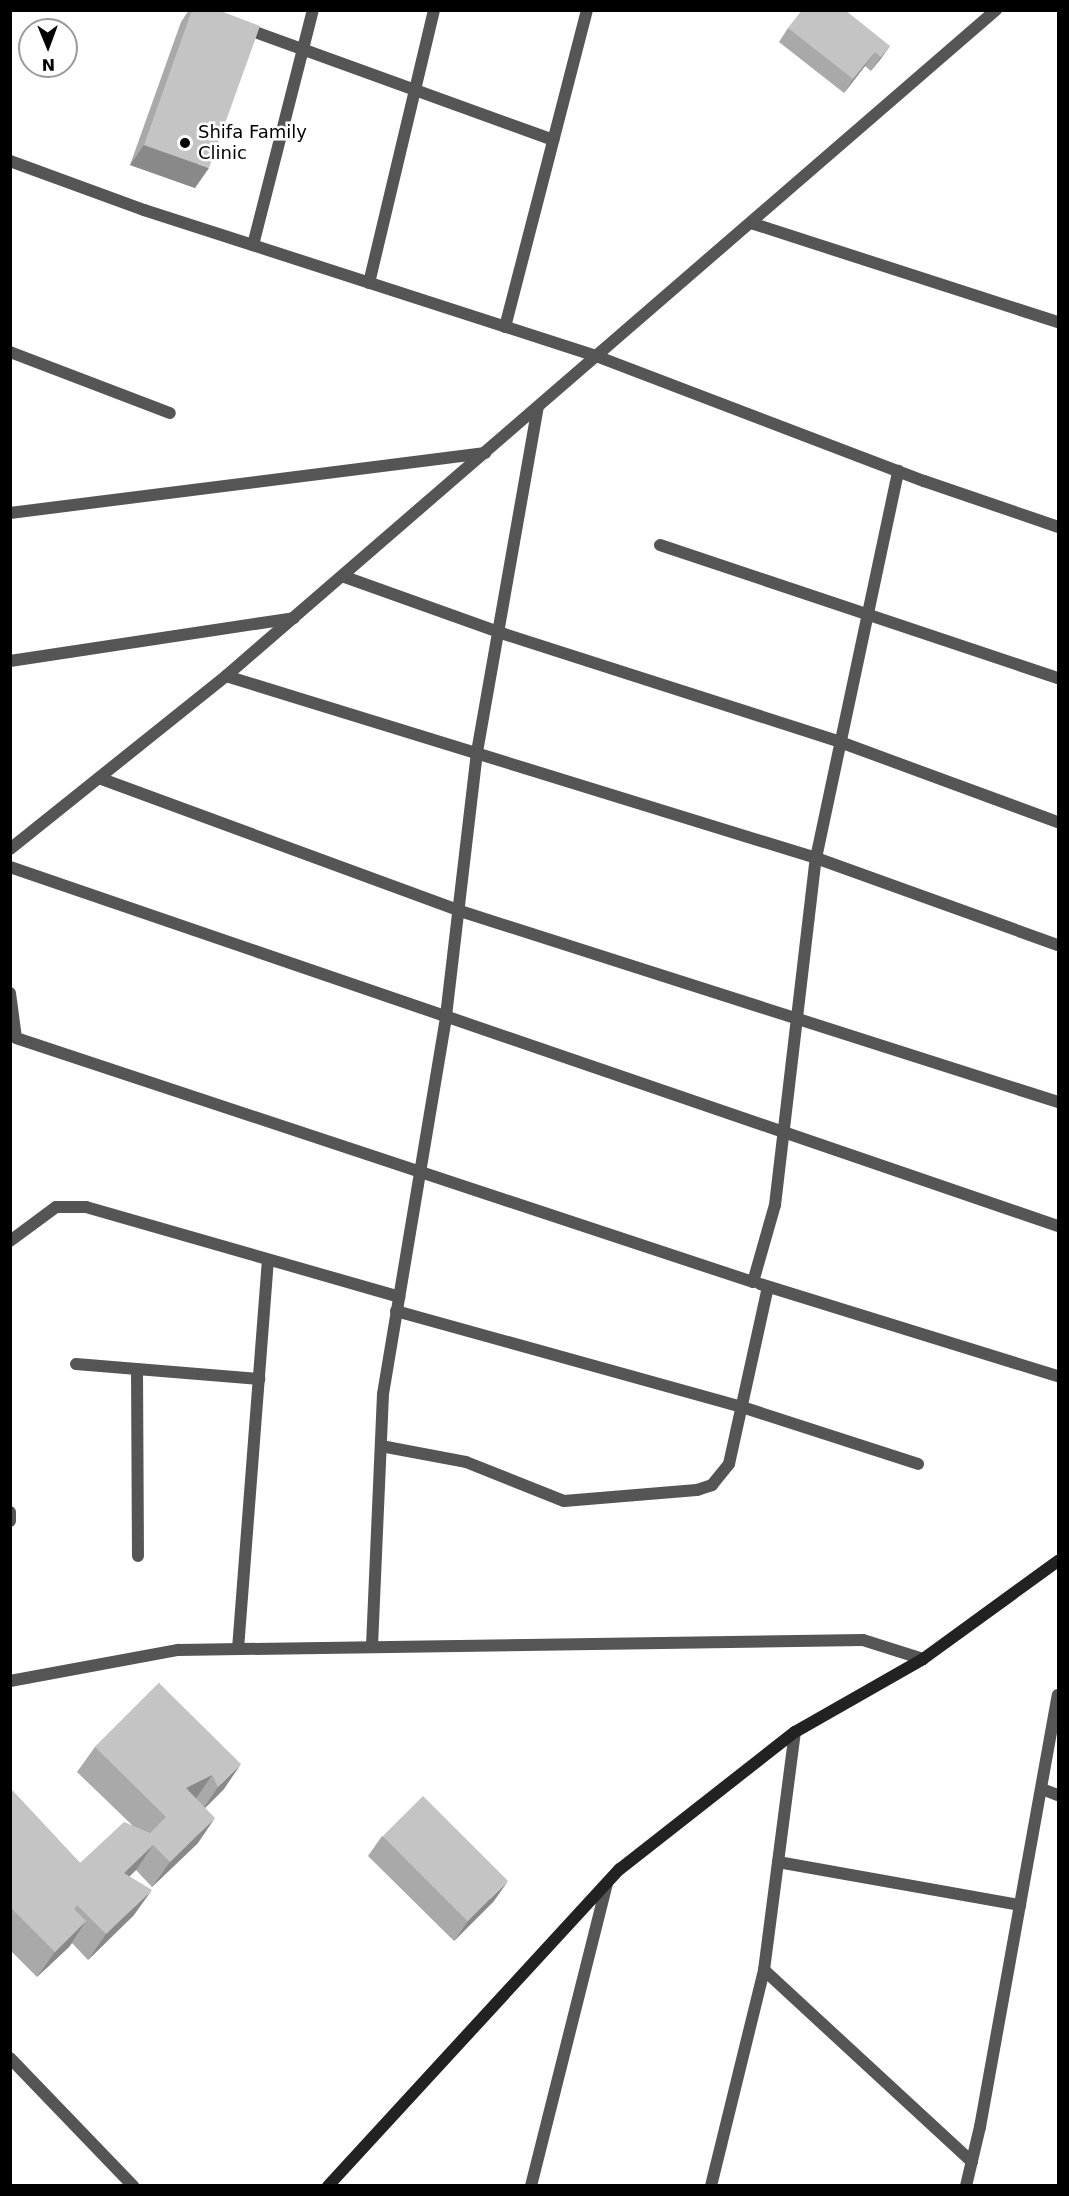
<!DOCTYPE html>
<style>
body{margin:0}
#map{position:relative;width:1069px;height:2196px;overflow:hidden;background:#fff;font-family:"DejaVu Sans",sans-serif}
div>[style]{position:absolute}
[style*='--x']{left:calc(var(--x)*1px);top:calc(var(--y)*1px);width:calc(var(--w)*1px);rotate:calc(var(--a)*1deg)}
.street>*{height:12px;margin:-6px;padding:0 6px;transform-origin:6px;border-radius:6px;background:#555}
.secondary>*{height:12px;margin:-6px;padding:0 6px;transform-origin:6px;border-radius:6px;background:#222}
.wall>*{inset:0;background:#a9a9a9}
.shaded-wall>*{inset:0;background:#898989}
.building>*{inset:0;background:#c4c4c4;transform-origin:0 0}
.dots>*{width:16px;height:16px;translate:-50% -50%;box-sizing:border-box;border:3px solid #fff;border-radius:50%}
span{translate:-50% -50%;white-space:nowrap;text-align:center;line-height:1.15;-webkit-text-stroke:5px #fff;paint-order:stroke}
.poi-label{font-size:18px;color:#000}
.left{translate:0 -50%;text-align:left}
.frame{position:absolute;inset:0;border:12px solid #000;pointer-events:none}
.north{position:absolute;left:18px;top:18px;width:60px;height:60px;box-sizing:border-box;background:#fff;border:2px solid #999;border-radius:50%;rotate:179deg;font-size:16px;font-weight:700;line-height:24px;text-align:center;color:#000}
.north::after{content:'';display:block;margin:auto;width:21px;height:27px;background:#000;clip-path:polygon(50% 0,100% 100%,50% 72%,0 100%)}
</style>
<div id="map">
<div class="street">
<div style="--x:244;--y:28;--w:329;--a:19.9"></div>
<div style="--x:10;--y:161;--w:143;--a:20.1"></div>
<div style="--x:144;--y:210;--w:475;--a:17.9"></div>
<div style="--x:596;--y:356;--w:351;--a:20.9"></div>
<div style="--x:924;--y:481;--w:142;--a:18.9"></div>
<div style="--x:751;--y:223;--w:323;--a:17.9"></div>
<div style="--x:253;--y:245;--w:243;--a:-75.7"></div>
<div style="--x:369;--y:283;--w:281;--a:-76.6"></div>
<div style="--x:505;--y:327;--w:327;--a:-75.5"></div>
<div style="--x:10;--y:352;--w:171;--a:20.9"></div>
<div style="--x:10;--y:513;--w:479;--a:-7.2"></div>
<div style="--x:660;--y:545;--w:420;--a:18.5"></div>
<div style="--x:342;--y:576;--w:166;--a:19.7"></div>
<div style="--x:498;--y:632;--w:359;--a:17.8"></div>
<div style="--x:840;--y:742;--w:232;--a:20.2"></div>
<div style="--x:10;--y:661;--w:287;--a:-8.6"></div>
<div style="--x:226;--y:676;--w:617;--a:17.14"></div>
<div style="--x:816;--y:858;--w:257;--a:19.8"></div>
<div style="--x:99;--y:778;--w:382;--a:20.2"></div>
<div style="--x:457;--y:910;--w:631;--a:17.72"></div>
<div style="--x:10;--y:849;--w:277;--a:-38.7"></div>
<div style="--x:226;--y:676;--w:1018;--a:-40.86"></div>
<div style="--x:10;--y:867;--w:1108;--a:18.91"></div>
<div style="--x:10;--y:993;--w:45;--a:82.4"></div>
<div style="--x:16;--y:1038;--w:776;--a:18.32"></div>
<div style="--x:753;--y:1282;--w:80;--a:-74.1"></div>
<div style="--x:775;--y:1205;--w:349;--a:-83.3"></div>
<div style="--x:816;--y:858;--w:396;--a:-78"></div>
<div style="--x:10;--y:1241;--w:57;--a:-36.5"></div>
<div style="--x:56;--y:1207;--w:30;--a:0"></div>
<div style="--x:86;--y:1207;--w:326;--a:16"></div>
<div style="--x:760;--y:1284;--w:312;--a:17.2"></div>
<div style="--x:396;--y:1311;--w:359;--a:15.5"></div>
<div style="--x:742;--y:1407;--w:185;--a:17.9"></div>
<div style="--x:76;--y:1364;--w:184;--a:4.7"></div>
<div style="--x:137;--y:1369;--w:187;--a:89.7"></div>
<div style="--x:381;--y:1446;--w:86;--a:10.7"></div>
<div style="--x:466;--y:1462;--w:105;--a:21.7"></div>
<div style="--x:564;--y:1501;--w:133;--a:-4.7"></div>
<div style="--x:697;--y:1490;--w:16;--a:-18"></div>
<div style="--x:712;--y:1485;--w:27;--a:-51"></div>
<div style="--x:729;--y:1464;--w:181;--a:-77.6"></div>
<div style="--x:10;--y:1512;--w:9;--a:90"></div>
<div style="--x:372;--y:1646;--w:252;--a:-87.5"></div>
<div style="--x:383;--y:1394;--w:383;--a:-80.5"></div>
<div style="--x:446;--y:1016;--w:266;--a:-83.3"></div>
<div style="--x:477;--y:752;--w:350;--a:-80"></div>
<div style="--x:238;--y:1649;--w:390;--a:-85.6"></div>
<div style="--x:10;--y:1681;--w:171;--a:-10.5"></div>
<div style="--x:178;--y:1650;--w:685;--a:-0.84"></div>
<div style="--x:863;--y:1640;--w:63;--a:17.6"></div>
<div style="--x:1042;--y:1789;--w:17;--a:21"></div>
<div style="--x:778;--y:1862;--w:246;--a:10.1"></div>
<div style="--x:764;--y:1970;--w:240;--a:-82.6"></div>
<div style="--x:10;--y:2058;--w:178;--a:46.1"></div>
<div style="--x:531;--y:2186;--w:312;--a:-75.9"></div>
<div style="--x:711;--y:2186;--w:222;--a:-76.2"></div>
<div style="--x:764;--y:1970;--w:283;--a:42.7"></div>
<div style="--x:966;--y:2186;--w:61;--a:-76.7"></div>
<div style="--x:980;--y:2127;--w:439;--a:-79.8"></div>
</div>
<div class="secondary">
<div style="--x:328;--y:2186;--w:431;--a:-47.4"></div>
<div style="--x:620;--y:1869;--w:222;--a:-38.1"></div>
<div style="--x:795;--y:1732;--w:147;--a:-29.7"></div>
<div style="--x:923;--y:1659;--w:167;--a:-36"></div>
</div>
<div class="wall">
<div style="clip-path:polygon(189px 10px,218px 10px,195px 188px,130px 165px,181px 22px)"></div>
<div style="clip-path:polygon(788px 28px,890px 46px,871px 71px,865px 66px,844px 93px,779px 42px)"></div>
<div style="clip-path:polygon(159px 1683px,224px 1789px,205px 1808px,198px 1843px,152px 1887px,136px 1870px,129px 1876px,134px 1915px,88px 1960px,72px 1943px,69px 1947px,37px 1977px,10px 1950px,10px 1788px,80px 1863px,132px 1825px,77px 1772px,95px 1747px)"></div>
<div style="clip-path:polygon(382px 1836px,494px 1901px,454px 1941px,368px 1856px)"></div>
</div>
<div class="shaded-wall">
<div style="clip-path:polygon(890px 46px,880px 60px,871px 71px,881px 57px)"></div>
<div style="clip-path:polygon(875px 52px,865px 66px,844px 93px,853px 79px)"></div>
<div style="clip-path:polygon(144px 145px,209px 168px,195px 188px,130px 165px)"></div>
<div style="clip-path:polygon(241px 1764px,224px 1789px,201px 1812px,218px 1787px)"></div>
<div style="clip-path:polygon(212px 1775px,195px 1800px,186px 1788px)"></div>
<div style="clip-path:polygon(215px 1818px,198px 1843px,152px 1887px,170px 1862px)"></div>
<div style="clip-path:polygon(153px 1845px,136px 1870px,107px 1899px,124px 1873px)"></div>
<div style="clip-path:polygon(508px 1881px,494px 1901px,454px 1941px,468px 1921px)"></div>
<div style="clip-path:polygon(152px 1890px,134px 1915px,88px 1960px,106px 1934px)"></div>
<div style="clip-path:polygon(86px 1921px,69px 1947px,37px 1977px,55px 1952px)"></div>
</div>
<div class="building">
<div style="clip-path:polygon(192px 10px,218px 10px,260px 26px,209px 168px,144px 145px)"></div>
<div style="clip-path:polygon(802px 10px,845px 10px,890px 46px,881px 57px,875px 52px,853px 79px,788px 28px)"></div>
<div style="clip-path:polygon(159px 1683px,241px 1764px,218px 1787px,212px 1775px,186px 1788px,215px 1818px,170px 1862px,153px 1845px,124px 1873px,152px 1890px,106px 1934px,77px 1905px,74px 1909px,86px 1921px,55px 1952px,10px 1907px,10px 1788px,80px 1863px,124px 1822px,150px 1833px,166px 1817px,95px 1747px)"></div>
<div style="left:423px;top:1796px;width:120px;height:57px;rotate:45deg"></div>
</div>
<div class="dots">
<div style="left:185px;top:143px;background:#000"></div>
</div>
<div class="poi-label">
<span class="left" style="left:198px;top:143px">Shifa Family<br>Clinic</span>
</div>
<div class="frame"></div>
<div class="north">N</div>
</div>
